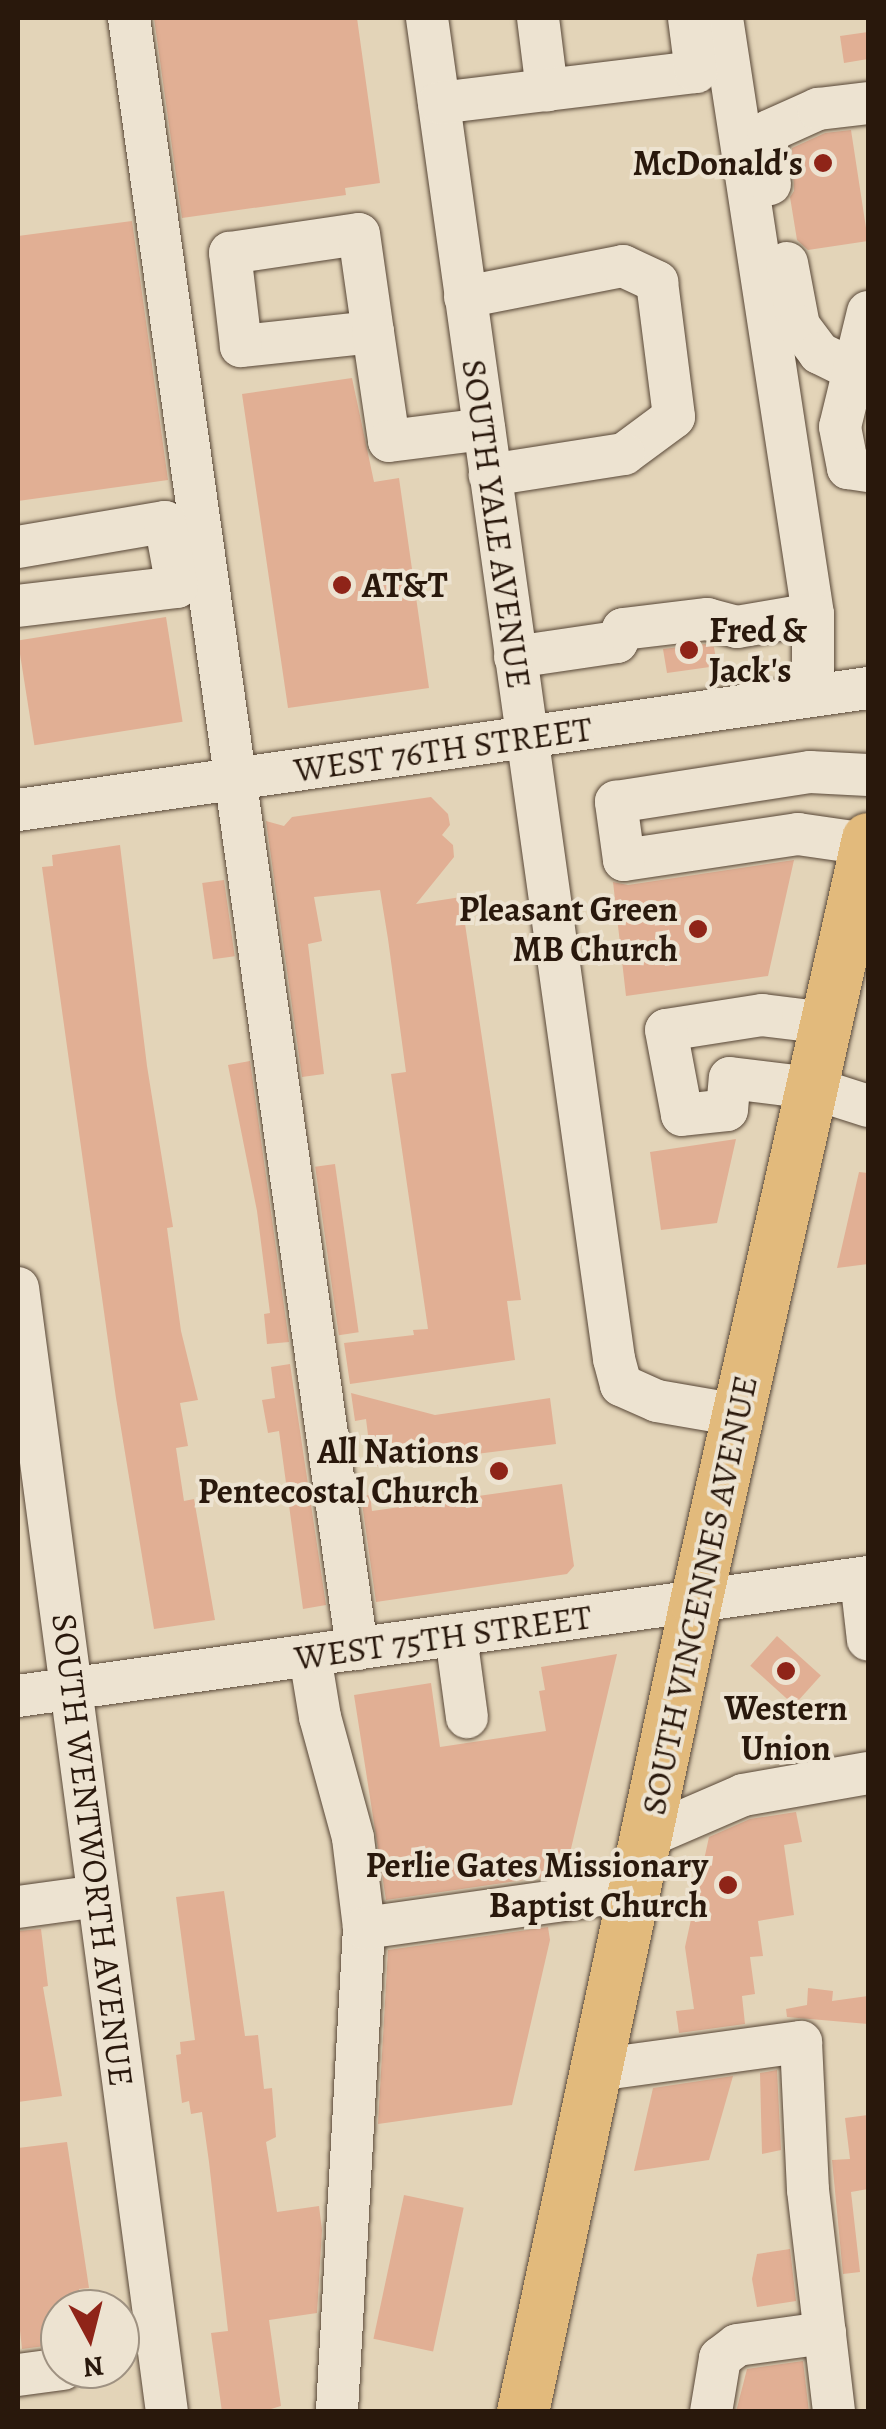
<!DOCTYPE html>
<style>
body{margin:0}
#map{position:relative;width:886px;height:2429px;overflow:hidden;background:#e3d4b8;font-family:Alegreya,serif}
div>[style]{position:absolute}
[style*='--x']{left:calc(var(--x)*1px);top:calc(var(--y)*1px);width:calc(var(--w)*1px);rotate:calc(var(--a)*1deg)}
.building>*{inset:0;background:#e1af94;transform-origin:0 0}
.roads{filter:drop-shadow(0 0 2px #584737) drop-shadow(0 0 2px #584737)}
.minor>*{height:42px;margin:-21px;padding:0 21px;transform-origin:21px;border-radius:21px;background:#ede3d1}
.major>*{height:52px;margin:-26px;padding:0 26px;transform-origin:26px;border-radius:26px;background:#e2ba7c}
.dots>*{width:28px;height:28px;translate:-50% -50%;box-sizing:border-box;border:5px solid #ede3d1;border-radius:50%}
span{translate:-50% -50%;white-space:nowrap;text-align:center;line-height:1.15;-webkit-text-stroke:8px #ede3d1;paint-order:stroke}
.poi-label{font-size:35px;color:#29180c;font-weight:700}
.right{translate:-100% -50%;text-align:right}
.left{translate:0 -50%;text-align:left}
.street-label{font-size:35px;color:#29180c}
.frame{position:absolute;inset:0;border:20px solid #29180c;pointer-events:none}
.north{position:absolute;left:40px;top:2289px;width:100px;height:100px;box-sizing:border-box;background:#ede3d1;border:2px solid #9f9282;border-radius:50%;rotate:173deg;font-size:28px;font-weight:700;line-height:40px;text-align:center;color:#29180c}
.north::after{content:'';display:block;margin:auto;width:35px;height:45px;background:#8f2418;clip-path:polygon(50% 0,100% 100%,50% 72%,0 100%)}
</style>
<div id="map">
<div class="building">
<div style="clip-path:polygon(154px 18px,357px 18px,380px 183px,345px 188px,346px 195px,182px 218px)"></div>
<div style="clip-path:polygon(868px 32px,868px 59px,844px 63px,840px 36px)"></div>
<div style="clip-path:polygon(851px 130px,868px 241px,808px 250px,797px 240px,790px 197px,794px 191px,792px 148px,825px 133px)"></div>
<div style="clip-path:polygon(132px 221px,168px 480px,18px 501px,18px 236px)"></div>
<div style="clip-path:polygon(352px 378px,374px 482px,399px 478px,429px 688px,288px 708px,242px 394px)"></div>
<div style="left:166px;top:617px;width:106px;height:150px;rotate:81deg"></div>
<div style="clip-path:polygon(705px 644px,714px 647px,717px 666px,667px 673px,663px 649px)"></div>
<div style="clip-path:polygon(431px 797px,448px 814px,450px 825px,442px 835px,453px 845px,454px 857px,416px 904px,461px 897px,521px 1300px,507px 1301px,515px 1360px,350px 1384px,344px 1343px,414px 1335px,413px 1330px,428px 1329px,391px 1074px,406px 1072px,388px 939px,380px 890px,314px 897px,322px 941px,308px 944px,324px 1074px,302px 1077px,266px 821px,284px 826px,292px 817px)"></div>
<div style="clip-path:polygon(120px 845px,147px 1066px,173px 1227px,167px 1228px,181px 1331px,198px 1400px,180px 1403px,188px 1446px,176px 1448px,184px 1501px,194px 1499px,215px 1620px,154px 1629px,116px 1398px,42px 867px,53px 866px,52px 855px)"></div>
<div style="clip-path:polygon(794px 860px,768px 976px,626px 996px,613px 882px,628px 885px)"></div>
<div style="left:224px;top:880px;width:77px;height:22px;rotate:82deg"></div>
<div style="clip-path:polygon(250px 1061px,289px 1342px,267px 1344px,264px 1314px,270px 1313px,257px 1211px,228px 1065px)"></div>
<div style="clip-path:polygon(736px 1139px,717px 1223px,661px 1230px,650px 1152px)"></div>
<div style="left:335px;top:1164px;width:170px;height:20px;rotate:82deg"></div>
<div style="clip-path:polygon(859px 1172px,868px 1173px,868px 1264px,837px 1268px)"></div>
<div style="clip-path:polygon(290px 1364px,326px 1605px,303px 1609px,279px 1431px,268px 1433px,262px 1400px,275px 1398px,271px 1367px)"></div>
<div style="clip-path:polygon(351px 1393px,435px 1415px,550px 1398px,556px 1444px,452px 1457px,450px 1453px,372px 1467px,366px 1419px,355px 1421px)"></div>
<div style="clip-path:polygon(562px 1484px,574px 1566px,567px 1574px,376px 1602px,361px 1496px,370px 1495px,372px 1511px)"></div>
<div style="left:777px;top:1636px;width:59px;height:40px;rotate:42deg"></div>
<div style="clip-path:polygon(617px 1654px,565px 1874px,386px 1900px,354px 1695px,431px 1683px,440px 1747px,546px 1731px,539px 1691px,545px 1690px,541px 1667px)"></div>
<div style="clip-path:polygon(796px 1812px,802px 1842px,784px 1845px,794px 1915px,758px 1921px,763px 1956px,750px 1957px,755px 1994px,742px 1996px,745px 2024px,679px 2033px,676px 2011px,694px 2009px,685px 1947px,709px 1837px,750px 1819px)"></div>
<div style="clip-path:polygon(224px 1891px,245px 2036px,258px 2035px,264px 2089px,272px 2088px,276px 2137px,266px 2142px,277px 2212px,319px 2206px,322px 2230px,317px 2313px,269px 2320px,281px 2406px,261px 2412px,222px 2412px,211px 2333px,228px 2331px,209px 2162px,202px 2112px,191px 2114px,189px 2101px,182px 2103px,176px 2055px,181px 2054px,180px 2042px,195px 2040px,176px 1897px)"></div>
<div style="clip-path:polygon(548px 1927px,550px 1940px,512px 2105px,378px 2124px,388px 1950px)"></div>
<div style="clip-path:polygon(41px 1929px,48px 1986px,43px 1987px,62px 2096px,18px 2102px,18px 1931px)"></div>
<div style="clip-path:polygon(808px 1988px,833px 1991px,832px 2001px,868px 1996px,868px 2024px,787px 2017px,786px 2009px,807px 2005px)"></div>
<div style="clip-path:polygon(777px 2070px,781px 2150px,762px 2154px,760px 2073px)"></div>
<div style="clip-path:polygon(733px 2076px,709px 2160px,634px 2171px,653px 2088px)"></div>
<div style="clip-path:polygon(868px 2115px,868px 2189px,851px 2192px,860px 2272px,843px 2274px,832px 2160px,850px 2159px,845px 2118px)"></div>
<div style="clip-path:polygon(67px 2142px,89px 2288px,79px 2289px,81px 2303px,60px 2306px,60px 2344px,22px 2349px,18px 2312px,18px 2148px)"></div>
<div style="left:404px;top:2195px;width:61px;height:147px;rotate:12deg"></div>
<div style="clip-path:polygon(790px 2249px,796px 2301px,757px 2307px,752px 2279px,757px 2254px)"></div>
<div style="clip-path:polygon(803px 2361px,809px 2412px,736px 2412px,747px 2369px)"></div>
</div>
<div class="roads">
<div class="minor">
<div style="--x:129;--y:18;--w:1647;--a:82.04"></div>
<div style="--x:427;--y:18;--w:1354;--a:82.06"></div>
<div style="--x:614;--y:1359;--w:27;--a:75"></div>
<div style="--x:621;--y:1385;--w:39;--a:24"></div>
<div style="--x:657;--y:1401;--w:82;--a:9.8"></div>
<div style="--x:538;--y:18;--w:73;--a:82.9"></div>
<div style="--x:722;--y:18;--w:603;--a:81.32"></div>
<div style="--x:813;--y:614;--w:81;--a:90"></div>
<div style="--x:439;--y:103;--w:259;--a:-6.9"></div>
<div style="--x:696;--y:72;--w:54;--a:-97.4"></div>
<div style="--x:770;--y:184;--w:23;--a:-103"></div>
<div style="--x:765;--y:162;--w:31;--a:-83"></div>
<div style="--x:769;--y:131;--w:54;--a:-24.2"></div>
<div style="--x:818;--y:109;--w:50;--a:-6.8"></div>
<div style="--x:787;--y:263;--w:64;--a:79.2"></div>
<div style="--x:799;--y:326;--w:34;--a:53"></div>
<div style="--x:819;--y:353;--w:39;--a:26"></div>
<div style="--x:465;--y:297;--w:161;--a:-11.1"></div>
<div style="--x:623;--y:266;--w:38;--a:25"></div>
<div style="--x:657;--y:282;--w:136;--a:82.8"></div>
<div style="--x:674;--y:417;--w:62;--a:143.5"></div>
<div style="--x:624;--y:454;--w:136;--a:171.1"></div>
<div style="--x:868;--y:312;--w:118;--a:103.7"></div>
<div style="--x:840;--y:427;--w:42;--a:79"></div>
<div style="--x:848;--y:468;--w:20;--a:9"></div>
<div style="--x:373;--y:332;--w:133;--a:173.9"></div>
<div style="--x:241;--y:346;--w:94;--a:-96.7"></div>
<div style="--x:230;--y:253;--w:130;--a:-8.4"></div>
<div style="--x:359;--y:234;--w:99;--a:81.9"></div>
<div style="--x:373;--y:332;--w:110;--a:81.6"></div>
<div style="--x:389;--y:441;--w:96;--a:-7.2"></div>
<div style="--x:18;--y:547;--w:149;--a:-9.7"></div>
<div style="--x:165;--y:522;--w:66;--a:79.5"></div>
<div style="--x:177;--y:587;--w:160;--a:173.2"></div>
<div style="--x:515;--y:657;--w:103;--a:-8.4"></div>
<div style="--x:617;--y:642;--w:14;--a:-65"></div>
<div style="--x:623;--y:629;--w:85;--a:-6.8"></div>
<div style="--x:707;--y:619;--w:31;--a:15"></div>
<div style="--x:737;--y:627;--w:77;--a:-9.7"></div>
<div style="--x:18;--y:810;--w:859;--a:-8.17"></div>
<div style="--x:867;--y:844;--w:70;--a:-171.8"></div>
<div style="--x:798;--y:834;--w:176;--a:171.5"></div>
<div style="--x:624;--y:860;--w:59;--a:-97.9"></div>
<div style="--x:616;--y:802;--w:196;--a:-8.8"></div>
<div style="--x:810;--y:772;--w:58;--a:3"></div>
<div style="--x:827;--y:1023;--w:65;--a:-173"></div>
<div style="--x:762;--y:1015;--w:97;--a:171.1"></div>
<div style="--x:666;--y:1030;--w:86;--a:79.3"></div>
<div style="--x:682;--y:1115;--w:45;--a:-6.3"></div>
<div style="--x:727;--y:1110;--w:32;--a:-85"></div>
<div style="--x:730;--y:1078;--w:83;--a:7"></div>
<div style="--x:812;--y:1088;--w:59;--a:17.8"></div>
<div style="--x:18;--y:1288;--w:1134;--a:82.45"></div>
<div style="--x:861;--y:1579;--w:61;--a:83.5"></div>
<div style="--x:456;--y:1636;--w:82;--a:82.3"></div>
<div style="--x:310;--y:1656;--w:62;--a:80.7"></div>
<div style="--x:320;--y:1717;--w:125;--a:74.7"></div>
<div style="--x:353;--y:1838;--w:91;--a:83"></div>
<div style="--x:364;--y:1928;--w:485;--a:93.2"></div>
<div style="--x:18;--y:1696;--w:858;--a:-7.97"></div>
<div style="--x:646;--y:1837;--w:106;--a:-23.4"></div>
<div style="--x:743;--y:1795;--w:127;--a:-10"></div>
<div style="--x:18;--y:1907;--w:81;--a:-7.8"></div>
<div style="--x:364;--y:1928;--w:273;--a:-8"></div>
<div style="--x:596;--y:2070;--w:207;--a:-7.8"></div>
<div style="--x:801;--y:2042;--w:148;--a:87.3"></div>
<div style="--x:808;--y:2190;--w:224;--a:83.3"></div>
<div style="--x:18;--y:2375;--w:45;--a:-7.6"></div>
<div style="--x:711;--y:2412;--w:55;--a:-80.5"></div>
<div style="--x:720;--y:2358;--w:21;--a:-37"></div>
<div style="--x:737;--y:2345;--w:89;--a:-7.8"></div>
</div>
<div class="major">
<div style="--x:523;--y:2412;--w:828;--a:-77.94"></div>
<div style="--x:696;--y:1602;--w:782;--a:-77.3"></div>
</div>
</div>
<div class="dots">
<div style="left:823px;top:163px;background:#8f2418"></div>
<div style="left:342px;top:585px;background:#8f2418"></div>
<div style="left:689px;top:650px;background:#8f2418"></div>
<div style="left:698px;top:929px;background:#8f2418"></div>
<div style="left:499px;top:1471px;background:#8f2418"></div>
<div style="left:786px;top:1671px;background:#8f2418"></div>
<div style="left:728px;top:1885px;background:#8f2418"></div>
</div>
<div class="poi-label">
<span class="right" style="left:803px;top:163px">McDonald's</span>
<span class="left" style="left:362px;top:585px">AT&amp;T</span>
<span class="left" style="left:709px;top:650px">Fred &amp;<br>Jack's</span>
<span class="right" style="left:678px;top:929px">Pleasant Green<br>MB Church</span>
<span class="right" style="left:479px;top:1471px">All Nations<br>Pentecostal Church</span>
<span style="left:786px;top:1728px">Western<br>Union</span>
<span class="right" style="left:708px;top:1885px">Perlie Gates Missionary<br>Baptist Church</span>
</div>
<div class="street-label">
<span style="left:497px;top:524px;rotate:82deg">SOUTH YALE AVENUE</span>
<span style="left:443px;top:749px;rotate:-8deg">WEST 76TH STREET</span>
<span style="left:699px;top:1595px;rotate:-78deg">SOUTH VINCENNES AVENUE</span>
<span style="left:443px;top:1637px;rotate:-8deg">WEST 75TH STREET</span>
<span style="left:93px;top:1850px;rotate:83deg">SOUTH WENTWORTH AVENUE</span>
</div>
<div class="frame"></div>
<div class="north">N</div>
</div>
